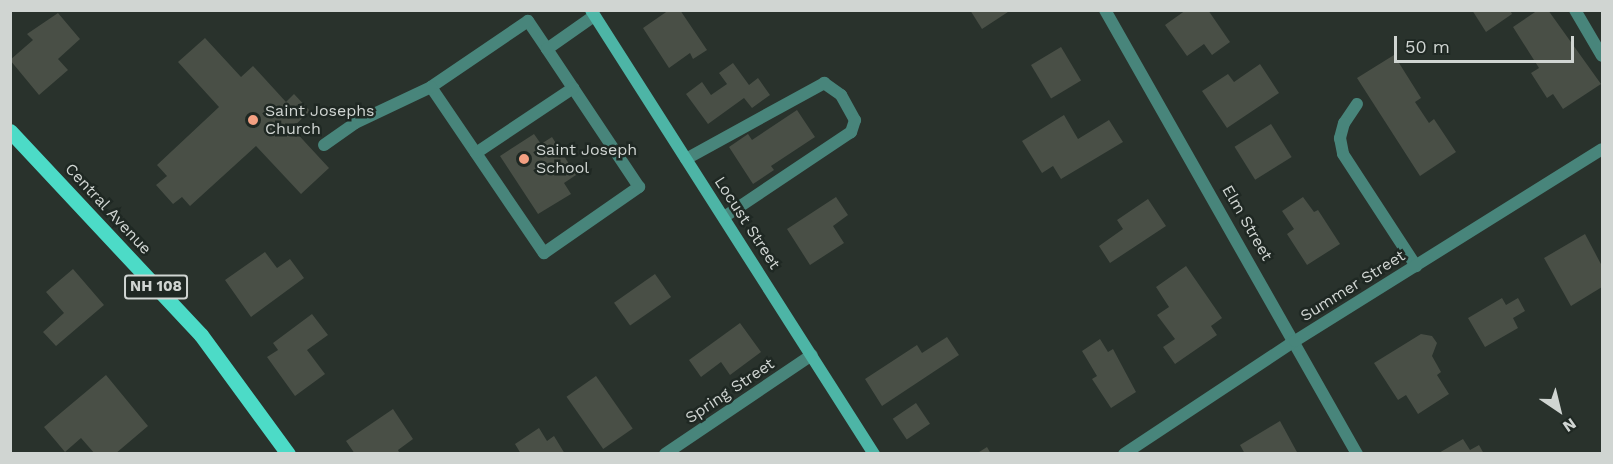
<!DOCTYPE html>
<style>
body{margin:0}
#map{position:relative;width:1613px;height:464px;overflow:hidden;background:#29322c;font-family:"Work Sans",sans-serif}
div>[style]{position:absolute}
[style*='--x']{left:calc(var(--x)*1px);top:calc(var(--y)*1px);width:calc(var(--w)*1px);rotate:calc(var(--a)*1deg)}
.building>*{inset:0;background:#494f46;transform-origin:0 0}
.lane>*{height:12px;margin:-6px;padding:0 6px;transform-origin:6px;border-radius:6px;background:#48857b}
.street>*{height:12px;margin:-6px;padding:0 6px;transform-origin:6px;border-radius:6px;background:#48857b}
.secondary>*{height:12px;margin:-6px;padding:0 6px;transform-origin:6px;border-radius:6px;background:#4db5a6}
.primary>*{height:15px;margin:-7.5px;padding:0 7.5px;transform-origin:7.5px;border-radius:7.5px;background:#4cdbc7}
.dots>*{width:16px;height:16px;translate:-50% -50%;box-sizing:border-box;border:3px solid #1f2823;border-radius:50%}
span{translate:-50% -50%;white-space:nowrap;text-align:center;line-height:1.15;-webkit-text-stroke:5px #1f2823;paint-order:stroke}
.shield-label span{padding:2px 4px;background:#1f2823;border:2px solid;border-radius:4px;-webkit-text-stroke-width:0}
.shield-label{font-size:15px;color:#d0d5d2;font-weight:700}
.poi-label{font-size:16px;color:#d0d5d2}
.left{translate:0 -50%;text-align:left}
.street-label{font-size:16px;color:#d0d5d2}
.frame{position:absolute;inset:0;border:12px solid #d0d5d2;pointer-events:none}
.north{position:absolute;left:1529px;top:380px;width:60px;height:60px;-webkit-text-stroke:4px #1f2823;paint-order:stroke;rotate:145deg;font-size:16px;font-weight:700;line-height:24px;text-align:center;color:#d0d5d2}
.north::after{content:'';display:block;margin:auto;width:21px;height:27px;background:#d0d5d2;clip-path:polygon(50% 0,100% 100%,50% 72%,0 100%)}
.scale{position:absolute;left:1394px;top:36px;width:180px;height:27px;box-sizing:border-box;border:3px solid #d0d5d2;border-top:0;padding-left:8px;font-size:18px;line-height:21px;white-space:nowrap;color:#d0d5d2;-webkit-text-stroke:4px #1f2823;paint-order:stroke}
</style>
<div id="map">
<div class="building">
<div style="clip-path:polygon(669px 10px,680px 10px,707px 50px,693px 59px,690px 53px,669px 68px,643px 28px)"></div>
<div style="clip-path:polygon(970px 10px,1011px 10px,982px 29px)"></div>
<div style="clip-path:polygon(1186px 10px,1208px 10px,1230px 42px,1212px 55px,1204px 44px,1187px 56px,1165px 25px)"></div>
<div style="clip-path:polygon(1472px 10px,1510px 10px,1512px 14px,1486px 32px)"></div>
<div style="clip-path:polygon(1538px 10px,1548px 10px,1601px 84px,1563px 109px,1553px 94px,1547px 98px,1531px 73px,1539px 68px,1513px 27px)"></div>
<div style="clip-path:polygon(58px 13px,80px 39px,58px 59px,68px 70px,39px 95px,10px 60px,33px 40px,27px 34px)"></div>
<div style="clip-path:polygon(205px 38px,241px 77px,253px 66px,286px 102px,294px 94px,310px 111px,292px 128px,329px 168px,301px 194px,256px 146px,190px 206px,182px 197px,173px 204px,156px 185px,167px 176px,157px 165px,219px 107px,178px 62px)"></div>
<div style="left:1061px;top:47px;width:39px;height:35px;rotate:59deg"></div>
<div style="clip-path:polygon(1394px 55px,1421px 98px,1415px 102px,1429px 123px,1434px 119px,1456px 152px,1420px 176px,1357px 78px)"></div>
<div style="clip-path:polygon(733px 63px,749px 85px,758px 78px,770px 95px,752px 108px,744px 98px,708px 124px,686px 94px,702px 82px,711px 95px,727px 84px,719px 73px)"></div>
<div style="clip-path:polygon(1260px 64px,1279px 93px,1227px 128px,1202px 91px,1228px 74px,1234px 82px)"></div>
<div style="clip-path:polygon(797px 110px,815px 137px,771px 166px,774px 170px,753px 184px,729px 147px,748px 134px,752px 140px)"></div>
<div style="clip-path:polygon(1064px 115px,1078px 139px,1109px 120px,1123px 142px,1061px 179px,1053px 166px,1042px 173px,1022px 141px)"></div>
<div style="left:1271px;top:124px;width:39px;height:43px;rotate:58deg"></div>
<div style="clip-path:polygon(534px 134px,541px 144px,552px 137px,576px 175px,564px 183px,571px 194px,538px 214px,500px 156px)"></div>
<div style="clip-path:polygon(836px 197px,848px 215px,833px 226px,844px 243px,810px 265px,787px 229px)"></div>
<div style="clip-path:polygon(1303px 197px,1314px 212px,1318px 210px,1340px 244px,1307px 265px,1287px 234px,1294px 229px,1282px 211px)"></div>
<div style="clip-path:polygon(1148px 199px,1166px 226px,1110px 263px,1099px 246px,1123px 229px,1117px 220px)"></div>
<div style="clip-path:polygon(1585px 234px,1602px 266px,1602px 287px,1571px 306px,1544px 258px)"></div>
<div style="clip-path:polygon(265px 252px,277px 268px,290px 259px,304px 278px,251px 317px,225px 280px)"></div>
<div style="clip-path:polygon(1186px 266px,1222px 318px,1211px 326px,1217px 335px,1175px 364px,1163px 347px,1175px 339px,1157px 315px,1169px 307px,1156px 287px)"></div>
<div style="clip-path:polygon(73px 269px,104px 305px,56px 346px,43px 332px,64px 313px,46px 292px)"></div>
<div style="left:655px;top:274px;width:28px;height:50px;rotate:55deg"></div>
<div style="clip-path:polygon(1502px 298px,1506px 305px,1518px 298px,1525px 311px,1513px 318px,1518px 328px,1485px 347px,1468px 318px)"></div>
<div style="clip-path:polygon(312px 314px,328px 335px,307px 350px,325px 374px,295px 396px,267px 357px,278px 350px,273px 343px)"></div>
<div style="clip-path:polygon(740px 323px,761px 352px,730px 375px,721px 362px,701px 377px,689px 360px)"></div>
<div style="clip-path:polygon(1421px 334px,1432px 336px,1437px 343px,1432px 356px,1441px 372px,1437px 375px,1449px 394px,1418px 414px,1406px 395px,1398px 400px,1374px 363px)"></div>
<div style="clip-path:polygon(947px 337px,959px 355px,882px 406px,865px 379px,917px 345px,922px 353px)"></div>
<div style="clip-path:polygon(1100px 339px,1108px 352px,1113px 349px,1136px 392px,1111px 408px,1092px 379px,1097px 376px,1082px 351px)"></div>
<div style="clip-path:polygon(106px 375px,148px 426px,115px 454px,95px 454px,81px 438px,65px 452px,44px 427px)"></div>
<div style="left:596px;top:376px;width:64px;height:36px;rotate:55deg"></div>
<div style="left:916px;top:403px;width:25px;height:28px;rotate:56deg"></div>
<div style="clip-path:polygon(393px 409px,413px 439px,398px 450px,400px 454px,355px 454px,346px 441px)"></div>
<div style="clip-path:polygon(1280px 421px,1298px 454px,1245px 454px,1240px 445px)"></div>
<div style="clip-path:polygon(539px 428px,547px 441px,554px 436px,565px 454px,521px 454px,515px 444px)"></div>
<div style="clip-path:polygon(1463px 439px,1470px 450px,1479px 445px,1484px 454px,1437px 454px)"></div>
<div style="clip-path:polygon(987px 447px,991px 454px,976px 454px)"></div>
</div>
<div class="lane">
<div style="--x:1575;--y:10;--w:53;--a:59.6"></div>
<div style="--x:547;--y:49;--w:34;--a:-124"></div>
<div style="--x:528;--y:21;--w:117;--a:145.8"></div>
<div style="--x:431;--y:87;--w:201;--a:55.8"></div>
<div style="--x:544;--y:253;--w:116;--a:-34.8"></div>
<div style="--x:639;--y:187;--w:166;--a:-123.7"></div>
<div style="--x:547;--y:49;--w:57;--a:-35.1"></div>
<div style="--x:1357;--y:104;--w:23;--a:124"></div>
<div style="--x:1344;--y:123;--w:16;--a:105"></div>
<div style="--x:1340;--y:138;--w:16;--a:79"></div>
<div style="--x:1343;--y:154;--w:134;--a:56.9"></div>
<div style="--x:324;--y:145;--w:38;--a:-35"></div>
<div style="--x:355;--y:123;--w:84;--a:-25.3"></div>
<div style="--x:476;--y:153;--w:117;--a:-33.8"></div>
<div style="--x:686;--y:159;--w:158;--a:-28.8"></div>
<div style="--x:824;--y:83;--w:21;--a:35"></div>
<div style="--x:841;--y:95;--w:29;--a:61"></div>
<div style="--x:855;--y:120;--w:13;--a:108"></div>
<div style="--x:851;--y:132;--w:153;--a:146.2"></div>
</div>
<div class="street">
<div style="--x:1105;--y:10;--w:511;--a:60.42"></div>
<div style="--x:665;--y:454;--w:177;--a:-34"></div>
<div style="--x:1124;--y:454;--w:205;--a:-33.5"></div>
<div style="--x:1295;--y:341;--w:362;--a:-32"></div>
</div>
<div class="secondary">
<div style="--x:591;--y:10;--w:527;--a:57.49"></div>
</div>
<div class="primary">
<div style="--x:10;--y:131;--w:279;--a:46.9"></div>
<div style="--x:201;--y:335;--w:147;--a:53.8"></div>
</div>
<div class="dots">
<div style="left:253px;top:120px;background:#f3a082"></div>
<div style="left:524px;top:159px;background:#f3a082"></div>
</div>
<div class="shield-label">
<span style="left:156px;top:287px">NH 108</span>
</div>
<div class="poi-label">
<span class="left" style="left:265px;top:120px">Saint Josephs<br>Church</span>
<span class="left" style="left:536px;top:159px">Saint Joseph<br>School</span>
</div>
<div class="street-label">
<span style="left:108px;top:209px;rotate:47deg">Central Avenue</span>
<span style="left:747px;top:223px;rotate:57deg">Locust Street</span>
<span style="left:1247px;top:223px;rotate:60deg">Elm Street</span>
<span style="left:1353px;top:286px;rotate:-32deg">Summer Street</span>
<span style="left:730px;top:391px;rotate:-34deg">Spring Street</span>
</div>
<div class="frame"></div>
<div class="north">N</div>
<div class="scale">50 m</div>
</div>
